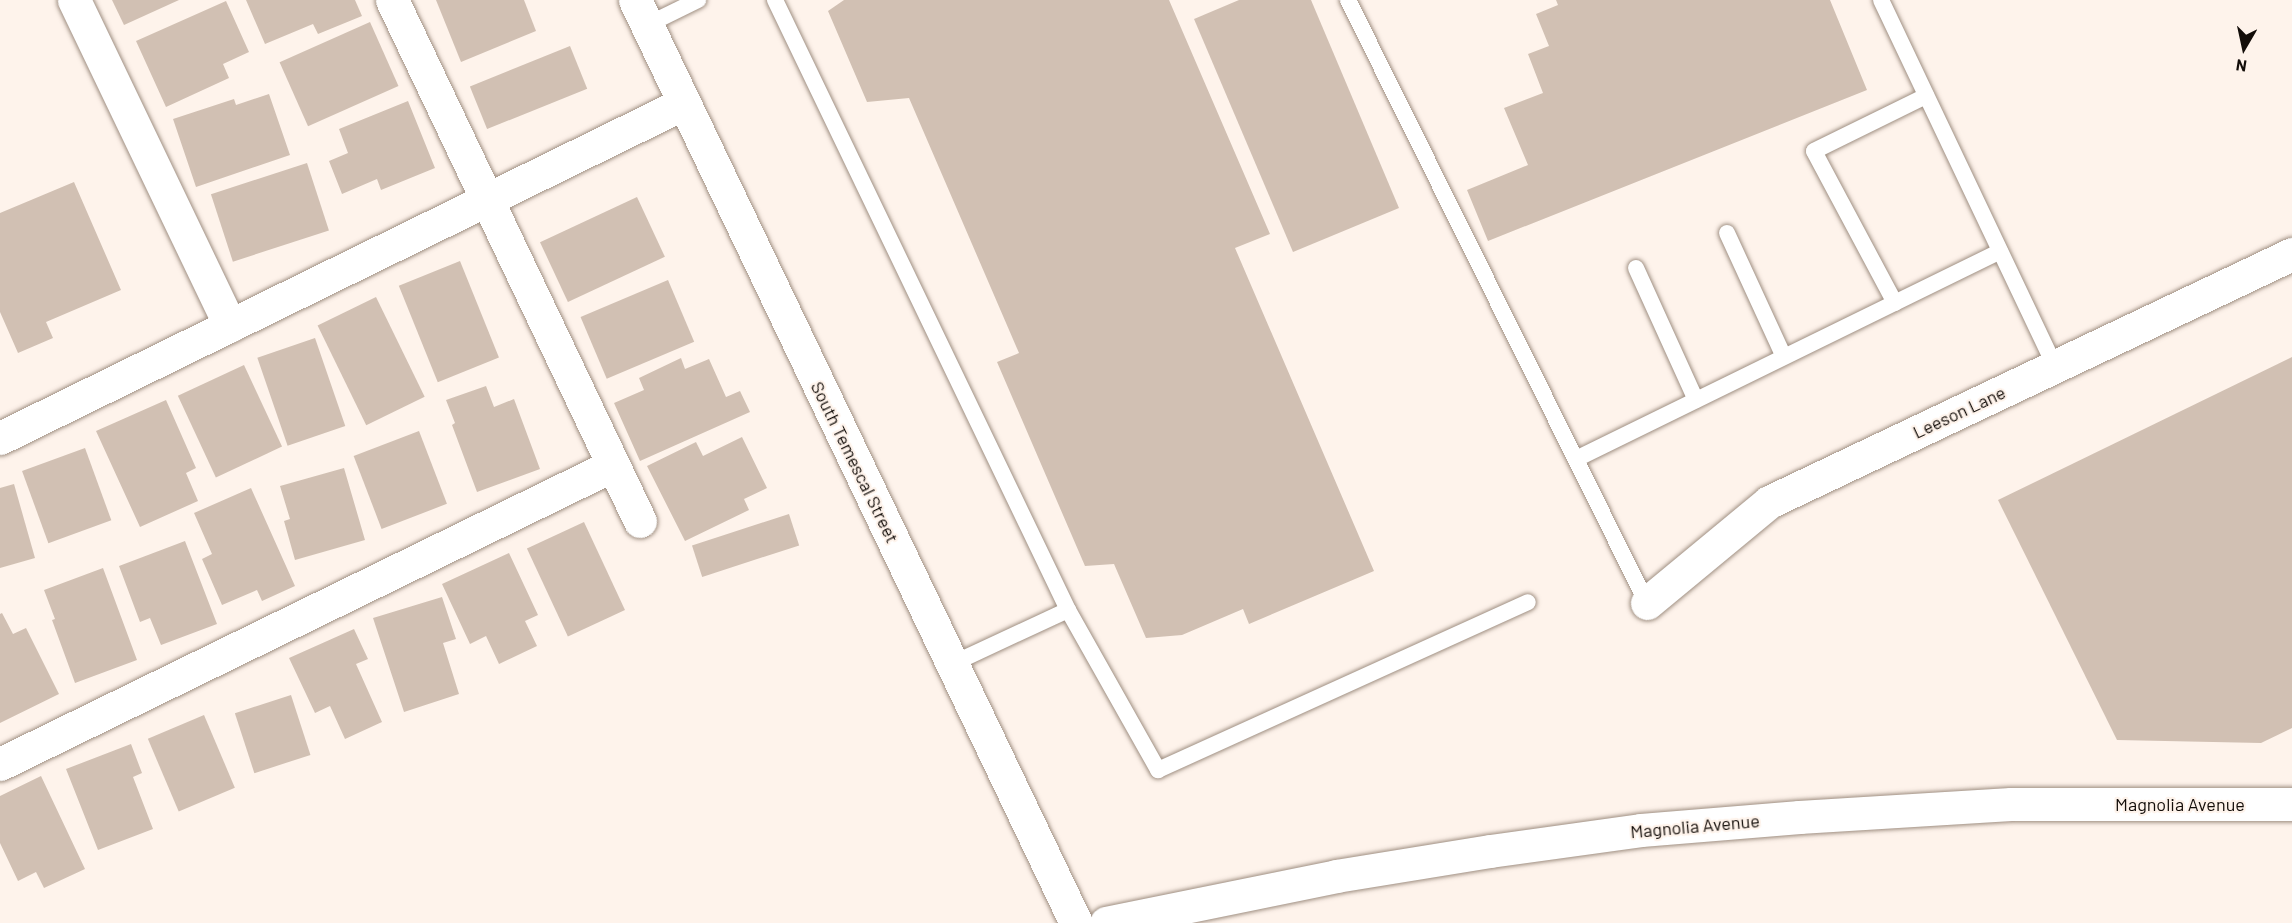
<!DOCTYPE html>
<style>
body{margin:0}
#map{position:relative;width:2292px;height:923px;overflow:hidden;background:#fef3eb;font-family:Barlow,sans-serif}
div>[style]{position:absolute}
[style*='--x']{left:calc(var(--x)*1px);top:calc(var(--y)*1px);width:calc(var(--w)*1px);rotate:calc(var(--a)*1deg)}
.building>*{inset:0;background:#d1c0b3;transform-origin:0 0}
.roads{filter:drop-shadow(0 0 2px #9f8f82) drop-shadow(0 0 2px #9f8f82)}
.service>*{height:16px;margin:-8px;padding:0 8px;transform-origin:8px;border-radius:8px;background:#fff}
.minor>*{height:33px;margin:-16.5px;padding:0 16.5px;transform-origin:16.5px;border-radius:16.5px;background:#fff}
.primary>*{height:33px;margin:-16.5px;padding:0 16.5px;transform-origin:16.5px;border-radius:16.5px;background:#fff}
span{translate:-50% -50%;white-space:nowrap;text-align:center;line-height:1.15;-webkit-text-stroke:4.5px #fef3eb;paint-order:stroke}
.street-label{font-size:18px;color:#130d09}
.north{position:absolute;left:2214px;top:18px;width:60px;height:60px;-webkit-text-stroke:4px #fef3eb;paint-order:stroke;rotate:189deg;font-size:16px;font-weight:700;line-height:24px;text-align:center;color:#130d09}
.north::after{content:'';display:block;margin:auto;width:21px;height:27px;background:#130d09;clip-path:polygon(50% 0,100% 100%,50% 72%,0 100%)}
</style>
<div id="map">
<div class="building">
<div style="clip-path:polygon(112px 0,179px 0,124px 25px)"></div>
<div style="clip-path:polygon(246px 0,355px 0,362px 16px,318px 34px,313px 24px,265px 44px)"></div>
<div style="clip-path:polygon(436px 0,524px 0,536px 31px,461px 62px)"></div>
<div style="clip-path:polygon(844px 0,1169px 0,1270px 234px,1235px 248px,1374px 571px,1249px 624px,1243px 609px,1182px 635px,1146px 638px,1114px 564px,1085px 566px,997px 362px,1019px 353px,909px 98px,867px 102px,828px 11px)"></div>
<div style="clip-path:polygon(1239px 0,1311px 0,1399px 208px,1293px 252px,1194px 19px)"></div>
<div style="clip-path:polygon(1556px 0,1830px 0,1867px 90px,1488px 241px,1467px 190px,1528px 165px,1504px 108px,1543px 93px,1528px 54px,1549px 46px,1536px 14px,1558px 5px)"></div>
<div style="clip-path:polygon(226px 1px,249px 52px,223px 64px,229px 78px,166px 107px,136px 41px)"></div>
<div style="left:370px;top:22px;width:70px;height:99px;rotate:66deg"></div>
<div style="left:570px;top:46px;width:46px;height:108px;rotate:68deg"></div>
<div style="clip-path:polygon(269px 94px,290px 155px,196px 187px,173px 119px,234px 99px,236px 105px)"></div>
<div style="clip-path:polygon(408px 101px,435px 168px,381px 190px,377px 179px,342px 194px,329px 161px,348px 153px,339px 129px)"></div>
<div style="left:307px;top:163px;width:71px;height:101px;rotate:72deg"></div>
<div style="clip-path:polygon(74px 182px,121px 290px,46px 322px,53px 338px,18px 353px,0 312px,0 213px)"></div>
<div style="left:637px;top:197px;width:66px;height:107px;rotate:65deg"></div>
<div style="left:460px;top:261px;width:104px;height:66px;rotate:68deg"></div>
<div style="left:668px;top:280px;width:67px;height:95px;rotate:67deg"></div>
<div style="left:376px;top:297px;width:111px;height:65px;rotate:64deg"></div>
<div style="left:315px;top:338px;width:93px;height:61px;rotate:71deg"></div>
<div style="clip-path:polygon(2292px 357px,2292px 728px,2261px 743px,2117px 740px,1998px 500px)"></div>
<div style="clip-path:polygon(681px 358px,685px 369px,709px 359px,726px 397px,740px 391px,750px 412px,640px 461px,614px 403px,644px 390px,639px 378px)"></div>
<div style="left:244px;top:365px;width:90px;height:73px;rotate:65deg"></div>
<div style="clip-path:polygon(486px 386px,494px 407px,514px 399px,540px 469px,477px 492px,452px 425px,455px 423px,446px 400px)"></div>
<div style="clip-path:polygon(166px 400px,196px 468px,186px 473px,198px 501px,140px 527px,96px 431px)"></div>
<div style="left:419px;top:431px;width:78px;height:70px;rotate:69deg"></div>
<div style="clip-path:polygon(742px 437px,767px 488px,744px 499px,749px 510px,685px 541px,647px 466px,696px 442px,703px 456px)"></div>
<div style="left:85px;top:448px;width:77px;height:67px;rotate:70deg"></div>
<div style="clip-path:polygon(344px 468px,365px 540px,295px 560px,284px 521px,290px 519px,280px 486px)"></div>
<div style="clip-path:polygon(14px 484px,35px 558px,0 568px,0 488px)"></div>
<div style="clip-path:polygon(251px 488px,295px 586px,262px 601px,257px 590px,222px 605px,202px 559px,212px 554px,194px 513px)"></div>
<div style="left:789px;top:514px;width:33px;height:102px;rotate:72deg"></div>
<div style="left:584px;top:522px;width:97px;height:63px;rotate:65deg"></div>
<div style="clip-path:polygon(185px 541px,217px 624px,161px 645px,150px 618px,140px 622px,119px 566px)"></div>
<div style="clip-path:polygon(509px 553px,538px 615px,525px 621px,537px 646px,499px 664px,486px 636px,470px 644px,442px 584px)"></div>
<div style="clip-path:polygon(103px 568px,137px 660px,75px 683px,52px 620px,55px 619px,44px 590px)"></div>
<div style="clip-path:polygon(442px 597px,456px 639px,443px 643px,459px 694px,404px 712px,373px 618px)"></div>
<div style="clip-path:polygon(2px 613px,13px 634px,26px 628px,59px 694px,0 723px,0 614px)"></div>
<div style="clip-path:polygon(354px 629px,368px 659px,356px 664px,382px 722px,345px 739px,330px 706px,315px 713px,289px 658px)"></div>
<div style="left:291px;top:695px;width:63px;height:59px;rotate:72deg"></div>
<div style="left:204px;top:715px;width:79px;height:61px;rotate:67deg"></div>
<div style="clip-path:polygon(131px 744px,142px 773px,133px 777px,153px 829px,98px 850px,66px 769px)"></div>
<div style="clip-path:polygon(41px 776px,85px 869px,44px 888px,36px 872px,18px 881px,0 843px,0 796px)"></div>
</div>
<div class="roads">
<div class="service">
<div style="--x:775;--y:0;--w:677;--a:64.34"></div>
<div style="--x:1348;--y:0;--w:673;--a:63.63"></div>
<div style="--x:1881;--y:0;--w:405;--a:64.6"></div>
<div style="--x:647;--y:25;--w:57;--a:-26.1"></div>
<div style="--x:1727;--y:233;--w:136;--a:65.3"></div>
<div style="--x:1636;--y:268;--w:145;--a:65.6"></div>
<div style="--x:1895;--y:303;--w:172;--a:-118.1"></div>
<div style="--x:1814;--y:151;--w:125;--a:-26.2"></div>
<div style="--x:1576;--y:459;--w:472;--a:-26.1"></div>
<div style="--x:952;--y:664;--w:128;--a:-25"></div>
<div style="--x:1068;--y:610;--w:184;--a:60.6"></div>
<div style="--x:1158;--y:770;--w:406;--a:-24.4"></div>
</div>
<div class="minor">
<div style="--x:74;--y:0;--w:361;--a:64.4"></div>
<div style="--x:392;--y:0;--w:577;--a:64.55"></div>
<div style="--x:635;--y:0;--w:1023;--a:64.46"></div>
<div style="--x:0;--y:438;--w:762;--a:-26.09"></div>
<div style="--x:1647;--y:603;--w:158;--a:-39.6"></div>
<div style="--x:1769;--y:502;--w:579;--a:-25.37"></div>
<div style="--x:0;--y:764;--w:682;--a:-26"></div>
</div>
<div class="primary">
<div style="--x:1106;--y:923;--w:235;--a:-11.5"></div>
<div style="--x:1336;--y:876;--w:156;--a:-9.2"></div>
<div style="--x:1490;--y:851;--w:152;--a:-7.9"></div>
<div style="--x:1641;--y:830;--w:159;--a:-4.7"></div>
<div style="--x:1799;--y:817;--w:212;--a:-3.5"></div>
<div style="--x:2011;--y:804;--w:281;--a:0"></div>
</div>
</div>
<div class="street-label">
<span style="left:1959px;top:412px;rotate:-25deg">Leeson Lane</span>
<span style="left:855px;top:462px;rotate:64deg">South Temescal Street</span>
<span style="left:2180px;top:804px">Magnolia Avenue</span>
<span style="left:1695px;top:826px;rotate:-5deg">Magnolia Avenue</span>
</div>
<div class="north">N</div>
</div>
